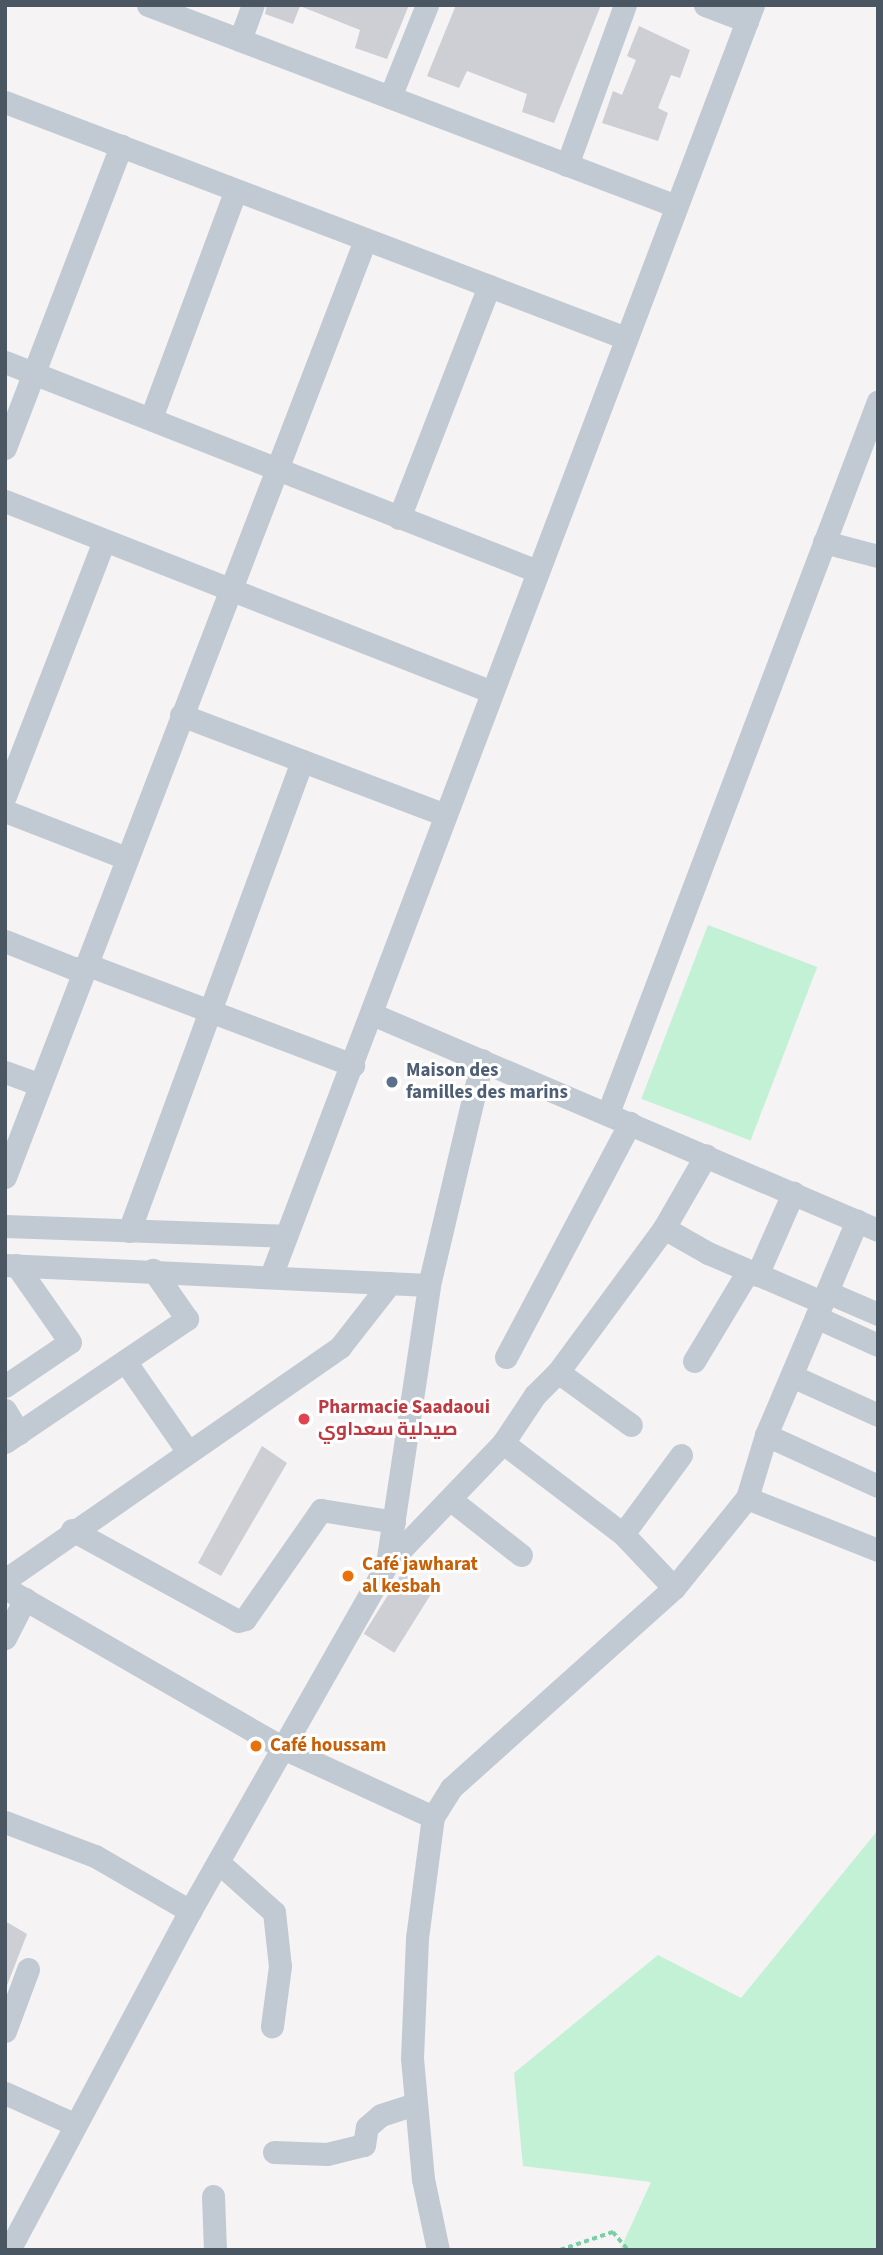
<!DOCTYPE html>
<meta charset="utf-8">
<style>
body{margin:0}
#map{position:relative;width:883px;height:2255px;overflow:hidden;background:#f5f3f3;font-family:"Source Sans 3",Cairo,sans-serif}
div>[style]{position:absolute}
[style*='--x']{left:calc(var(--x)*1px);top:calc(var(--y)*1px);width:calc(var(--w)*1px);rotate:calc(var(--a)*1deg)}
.green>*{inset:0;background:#c3f1d5;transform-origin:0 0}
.building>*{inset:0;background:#cdcfd5;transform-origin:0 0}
.path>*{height:3.5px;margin-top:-1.75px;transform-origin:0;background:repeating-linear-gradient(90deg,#7ad0a6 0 5px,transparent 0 8.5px)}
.minor>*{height:23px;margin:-11.5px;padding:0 11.5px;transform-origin:11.5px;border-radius:11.5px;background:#c1cad2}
.dots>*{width:19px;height:19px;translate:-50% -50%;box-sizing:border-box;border:4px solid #fff;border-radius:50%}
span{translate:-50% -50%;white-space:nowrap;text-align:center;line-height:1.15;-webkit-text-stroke:6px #fff;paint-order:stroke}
.service-label{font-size:19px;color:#4e5e75;font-weight:700}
.left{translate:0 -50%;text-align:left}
.health-label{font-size:19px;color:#be3a42;font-weight:700}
.food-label{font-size:19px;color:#c56008;font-weight:700}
.frame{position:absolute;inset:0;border:7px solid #4a5661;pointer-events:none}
</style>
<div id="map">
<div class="green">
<div style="left:708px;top:925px;width:117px;height:186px;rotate:21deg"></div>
<div style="clip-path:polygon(878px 1830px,878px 2250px,620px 2250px,651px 2182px,523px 2166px,514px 2073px,658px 1955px,741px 1998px)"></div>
</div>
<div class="building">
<div style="clip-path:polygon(267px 5px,409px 5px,387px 59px,355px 48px,360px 30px,300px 6px,293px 24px,265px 14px)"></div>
<div style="clip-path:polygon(456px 5px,601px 5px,554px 123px,522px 112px,527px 94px,467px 71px,459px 88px,427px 76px)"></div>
<div style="clip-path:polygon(639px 26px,690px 50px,680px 78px,671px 75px,658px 108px,668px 113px,658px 141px,602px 123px,613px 91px,622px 95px,636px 60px,627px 56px)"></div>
<div style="clip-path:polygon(262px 1446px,287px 1463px,221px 1576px,198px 1563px)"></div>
<div style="left:403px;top:1571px;width:36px;height:74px;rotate:32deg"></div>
<div style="clip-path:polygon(5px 1921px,27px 1934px,6px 1988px,5px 1988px)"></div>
</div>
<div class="path">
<div style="--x:560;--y:2250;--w:56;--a:-18.8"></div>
<div style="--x:613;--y:2232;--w:23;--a:50"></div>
</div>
<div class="minor">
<div style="--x:148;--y:5;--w:565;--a:20.84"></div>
<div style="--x:705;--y:5;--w:45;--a:20.9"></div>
<div style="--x:240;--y:40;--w:37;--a:-70"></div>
<div style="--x:390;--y:97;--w:99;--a:-68.1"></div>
<div style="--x:5;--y:102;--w:664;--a:20.81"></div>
<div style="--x:567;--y:165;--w:170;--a:-70.1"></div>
<div style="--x:5;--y:362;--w:572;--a:21.45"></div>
<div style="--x:151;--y:418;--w:243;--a:-69.6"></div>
<div style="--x:5;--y:448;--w:324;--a:-69"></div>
<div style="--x:5;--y:501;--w:523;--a:21.41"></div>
<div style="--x:399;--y:518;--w:249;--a:-68.8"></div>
<div style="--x:824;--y:542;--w:56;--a:14.5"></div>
<div style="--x:181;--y:715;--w:282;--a:20.7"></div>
<div style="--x:5;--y:796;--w:274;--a:-68.8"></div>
<div style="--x:5;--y:811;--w:130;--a:21.2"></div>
<div style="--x:5;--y:941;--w:73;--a:21.7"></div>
<div style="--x:73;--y:968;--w:23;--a:0"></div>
<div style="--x:96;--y:968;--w:275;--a:20.7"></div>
<div style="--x:372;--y:1014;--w:550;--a:23.12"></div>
<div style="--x:5;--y:1072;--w:37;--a:20"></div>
<div style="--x:608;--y:1113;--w:761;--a:-69.23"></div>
<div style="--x:5;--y:1177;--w:1004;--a:-68.98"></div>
<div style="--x:5;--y:1226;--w:281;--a:2"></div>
<div style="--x:664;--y:1228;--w:51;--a:29.6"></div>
<div style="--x:708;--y:1253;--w:124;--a:23.3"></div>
<div style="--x:129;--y:1231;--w:501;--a:-69.79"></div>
<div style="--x:5;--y:1265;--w:424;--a:2.7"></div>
<div style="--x:757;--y:1275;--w:90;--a:-66.3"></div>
<div style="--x:271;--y:1276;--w:1359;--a:-69.23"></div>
<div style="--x:827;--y:1292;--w:56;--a:23.3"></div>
<div style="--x:816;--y:1317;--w:68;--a:24.3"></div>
<div style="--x:506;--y:1357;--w:265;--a:-62.1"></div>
<div style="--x:125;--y:1361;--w:111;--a:55.3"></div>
<div style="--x:694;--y:1361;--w:105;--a:-59"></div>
<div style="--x:558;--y:1372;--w:90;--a:36"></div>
<div style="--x:792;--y:1376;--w:94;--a:24.4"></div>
<div style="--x:5;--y:1386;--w:78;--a:-34.1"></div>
<div style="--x:70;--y:1342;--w:94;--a:-125"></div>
<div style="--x:5;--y:1410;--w:27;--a:59"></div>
<div style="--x:766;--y:1435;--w:123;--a:24.5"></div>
<div style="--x:5;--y:1442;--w:220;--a:-34.1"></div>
<div style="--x:187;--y:1319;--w:60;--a:-124.8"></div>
<div style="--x:503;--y:1443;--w:151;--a:37.2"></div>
<div style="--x:623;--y:1534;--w:74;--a:46.6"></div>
<div style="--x:747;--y:1498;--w:141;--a:21.7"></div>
<div style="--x:451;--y:1500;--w:89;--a:38.2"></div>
<div style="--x:72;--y:1530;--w:189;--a:28.7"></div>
<div style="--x:238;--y:1621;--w:7;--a:-16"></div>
<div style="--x:245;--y:1619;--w:133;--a:-55.1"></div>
<div style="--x:321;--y:1510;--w:74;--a:9.3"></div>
<div style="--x:623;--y:1534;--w:98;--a:-53.7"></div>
<div style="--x:387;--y:1564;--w:168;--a:-46.2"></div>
<div style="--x:503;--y:1443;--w:58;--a:-56.3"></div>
<div style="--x:535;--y:1395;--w:33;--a:-45"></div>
<div style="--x:558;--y:1372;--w:179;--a:-53.6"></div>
<div style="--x:664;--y:1228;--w:84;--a:-60.1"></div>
<div style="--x:5;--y:1580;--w:408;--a:-34.8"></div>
<div style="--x:340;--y:1347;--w:81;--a:-52"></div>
<div style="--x:5;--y:1588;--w:321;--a:29.9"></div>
<div style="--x:283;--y:1748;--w:165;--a:24.7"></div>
<div style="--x:5;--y:1638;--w:44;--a:-62.9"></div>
<div style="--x:5;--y:1822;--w:96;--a:20.7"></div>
<div style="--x:95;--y:1856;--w:110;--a:30.1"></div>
<div style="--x:218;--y:1862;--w:75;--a:41.8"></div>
<div style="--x:274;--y:1912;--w:54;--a:83.7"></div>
<div style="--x:280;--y:1966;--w:61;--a:97.6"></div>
<div style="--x:5;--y:2031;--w:66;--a:-69.6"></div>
<div style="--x:5;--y:2093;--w:76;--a:24.2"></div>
<div style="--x:274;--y:2152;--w:53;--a:2.2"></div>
<div style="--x:327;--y:2154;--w:38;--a:-14"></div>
<div style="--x:364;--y:2145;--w:18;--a:-81"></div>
<div style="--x:367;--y:2127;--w:18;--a:-41"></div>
<div style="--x:381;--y:2115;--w:36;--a:-18"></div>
<div style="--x:213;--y:2196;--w:54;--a:87.9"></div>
<div style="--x:9;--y:2250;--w:384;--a:-61.9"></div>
<div style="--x:190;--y:1911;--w:399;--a:-60.4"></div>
<div style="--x:387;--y:1564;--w:282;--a:-81.4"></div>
<div style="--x:429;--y:1285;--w:231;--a:-76.7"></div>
<div style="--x:438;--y:2250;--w:73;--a:-101.9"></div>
<div style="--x:423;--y:2179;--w:121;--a:-95.2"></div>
<div style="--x:412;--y:2058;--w:120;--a:-87.6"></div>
<div style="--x:417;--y:1938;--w:122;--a:-82.5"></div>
<div style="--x:433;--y:1817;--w:34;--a:-58"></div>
<div style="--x:451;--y:1788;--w:300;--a:-41.9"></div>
<div style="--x:674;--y:1588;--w:116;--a:-51"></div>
<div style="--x:747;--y:1498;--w:66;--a:-73.2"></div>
<div style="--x:766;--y:1435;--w:233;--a:-67"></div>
</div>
<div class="dots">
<div style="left:392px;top:1082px;background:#5c6f8a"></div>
<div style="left:304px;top:1419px;background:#e0444e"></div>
<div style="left:348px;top:1576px;background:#e8710a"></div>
<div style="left:256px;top:1746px;background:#e8710a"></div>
</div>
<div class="service-label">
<span class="left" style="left:406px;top:1082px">Maison des<br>familles des marins</span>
</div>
<div class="health-label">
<span class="left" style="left:318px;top:1419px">Pharmacie Saadaoui<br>صيدلية سعداوي</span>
</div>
<div class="food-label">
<span class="left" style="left:362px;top:1576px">Café jawharat<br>al kesbah</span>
<span class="left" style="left:270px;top:1746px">Café houssam</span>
</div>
<div class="frame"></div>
</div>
